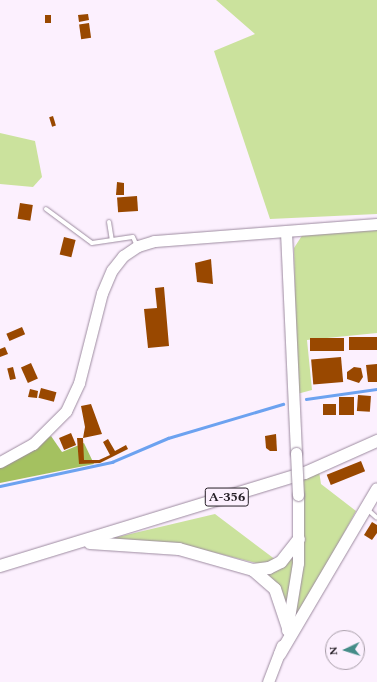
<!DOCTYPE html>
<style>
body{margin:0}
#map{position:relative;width:377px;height:682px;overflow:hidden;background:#fcf0fe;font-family:Spectral,serif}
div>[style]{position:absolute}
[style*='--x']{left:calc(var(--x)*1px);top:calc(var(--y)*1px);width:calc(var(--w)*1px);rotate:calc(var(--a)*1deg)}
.green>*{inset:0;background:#cbe29d}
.forest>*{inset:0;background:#a4c160}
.stream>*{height:2.5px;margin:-1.25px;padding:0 1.25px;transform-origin:1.25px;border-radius:1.25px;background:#6ca2f0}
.building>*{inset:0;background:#994800;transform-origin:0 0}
.roads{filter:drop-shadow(0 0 1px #9d8ba0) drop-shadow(0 0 1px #9d8ba0)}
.lane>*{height:4px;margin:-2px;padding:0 2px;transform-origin:2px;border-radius:2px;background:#fff}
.secondary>*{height:11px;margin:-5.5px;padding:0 5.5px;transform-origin:5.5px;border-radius:5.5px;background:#fff}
.primary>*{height:12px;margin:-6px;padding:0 6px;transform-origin:6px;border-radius:6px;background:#fff}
.bridges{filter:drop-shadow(0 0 1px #9d8ba0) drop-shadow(0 0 1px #9d8ba0)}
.secondary-bridge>*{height:11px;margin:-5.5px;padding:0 5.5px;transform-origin:5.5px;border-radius:5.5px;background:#fff}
span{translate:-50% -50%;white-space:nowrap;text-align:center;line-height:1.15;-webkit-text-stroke:4px #fcf0fe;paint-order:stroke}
.shield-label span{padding:1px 3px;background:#fcf0fe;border:1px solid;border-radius:3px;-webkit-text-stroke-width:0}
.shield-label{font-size:13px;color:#241d25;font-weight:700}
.north{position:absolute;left:325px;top:630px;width:40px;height:40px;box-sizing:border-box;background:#fcf0fe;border:1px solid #a69ca7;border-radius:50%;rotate:266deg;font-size:11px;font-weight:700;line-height:16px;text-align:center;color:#241d25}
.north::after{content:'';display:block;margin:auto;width:14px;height:18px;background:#448c88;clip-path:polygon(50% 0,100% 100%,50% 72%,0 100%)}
</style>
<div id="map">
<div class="green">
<div style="clip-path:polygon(216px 0,377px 0,377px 214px,270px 219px,214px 51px,255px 34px)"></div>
<div style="clip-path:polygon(0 133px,35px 141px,42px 177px,33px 187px,0 184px)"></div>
<div style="clip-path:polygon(377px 230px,377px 333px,307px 340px,312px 390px,297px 394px,294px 248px,303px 234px)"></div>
<div style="clip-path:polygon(319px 471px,321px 484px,356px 511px,294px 625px,303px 564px,301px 478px)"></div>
<div style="clip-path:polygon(215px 514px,276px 560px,260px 564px,176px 543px,109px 539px)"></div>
<div style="clip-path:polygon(295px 554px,288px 609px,263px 572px)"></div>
</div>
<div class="forest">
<div style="clip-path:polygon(51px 436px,62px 452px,84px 443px,94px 464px,0 483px,0 465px)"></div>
</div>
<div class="stream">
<div style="--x:306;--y:399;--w:72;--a:-8"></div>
<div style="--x:0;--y:486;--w:115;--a:-12.1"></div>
<div style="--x:112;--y:462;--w:61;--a:-23.2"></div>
<div style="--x:168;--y:438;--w:120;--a:-16.5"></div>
</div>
<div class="building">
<div style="clip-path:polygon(88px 14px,89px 20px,79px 22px,78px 15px)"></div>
<div style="left:45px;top:15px;width:6px;height:8px"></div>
<div style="left:89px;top:23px;width:15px;height:10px;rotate:82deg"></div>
<div style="left:53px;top:116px;width:10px;height:4px;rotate:73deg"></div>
<div style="clip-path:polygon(117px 182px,124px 183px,124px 195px,116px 195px)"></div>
<div style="left:137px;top:196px;width:15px;height:20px;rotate:86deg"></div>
<div style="left:20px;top:203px;width:13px;height:16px;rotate:9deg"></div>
<div style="left:64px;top:237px;width:12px;height:18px;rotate:14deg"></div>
<div style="clip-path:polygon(211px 259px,213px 284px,197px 282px,195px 263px)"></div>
<div style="clip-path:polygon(164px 287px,169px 346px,148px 348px,144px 309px,157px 308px,155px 288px)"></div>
<div style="left:22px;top:327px;width:8px;height:17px;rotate:67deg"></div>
<div style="left:349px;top:337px;width:28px;height:13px"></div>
<div style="left:344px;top:338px;width:13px;height:34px;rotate:90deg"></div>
<div style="clip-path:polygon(5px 347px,8px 354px,0 357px,0 349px)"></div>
<div style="left:341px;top:357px;width:25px;height:30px;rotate:85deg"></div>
<div style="left:31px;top:363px;width:17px;height:11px;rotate:66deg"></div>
<div style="clip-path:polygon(377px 364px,377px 382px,368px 382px,366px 365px)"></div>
<div style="left:13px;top:367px;width:12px;height:6px;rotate:76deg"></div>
<div style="clip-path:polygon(354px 367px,361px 368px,363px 377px,359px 383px,347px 379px,347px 372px)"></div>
<div style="left:41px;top:388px;width:16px;height:10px;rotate:15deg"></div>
<div style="clip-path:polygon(30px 389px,38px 391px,37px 398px,28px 397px)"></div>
<div style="left:358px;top:395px;width:13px;height:16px;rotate:4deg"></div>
<div style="left:339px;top:397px;width:15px;height:18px"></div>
<div style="clip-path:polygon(91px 404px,102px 434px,83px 438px,84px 460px,99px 460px,110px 455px,103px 442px,108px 439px,115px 451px,126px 445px,128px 449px,100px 463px,79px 464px,77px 438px,83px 438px,85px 427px,81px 406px)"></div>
<div style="left:323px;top:404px;width:13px;height:11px"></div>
<div style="left:71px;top:433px;width:13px;height:13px;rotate:67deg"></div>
<div style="clip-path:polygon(276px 434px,277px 451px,270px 451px,266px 448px,265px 436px)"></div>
<div style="left:361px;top:461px;width:11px;height:37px;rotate:68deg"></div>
<div style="clip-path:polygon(372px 522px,377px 525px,377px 533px,372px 540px,364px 535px)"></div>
</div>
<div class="roads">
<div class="lane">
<div style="--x:46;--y:209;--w:57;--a:36.5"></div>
<div style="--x:92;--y:243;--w:41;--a:-8.3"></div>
<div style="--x:133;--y:237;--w:10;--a:66"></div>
<div style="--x:109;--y:222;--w:18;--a:81"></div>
<div style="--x:367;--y:509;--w:13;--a:42"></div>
</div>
<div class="secondary">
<div style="--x:286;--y:232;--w:221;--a:87.4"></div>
<div style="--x:0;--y:462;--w:38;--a:-29"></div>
<div style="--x:33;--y:444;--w:47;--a:-45"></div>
<div style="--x:66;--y:411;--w:31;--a:-65"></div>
<div style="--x:79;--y:383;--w:93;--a:-75.7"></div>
<div style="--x:102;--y:293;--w:25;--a:-67"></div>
<div style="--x:112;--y:270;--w:18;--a:-52"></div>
<div style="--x:123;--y:256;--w:18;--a:-34"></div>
<div style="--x:138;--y:246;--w:17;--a:-17"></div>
<div style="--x:154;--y:241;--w:224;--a:-4.4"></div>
<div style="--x:287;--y:630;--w:68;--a:-80.7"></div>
<div style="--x:298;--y:563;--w:68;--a:-90"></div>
<div style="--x:268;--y:682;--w:39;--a:-69"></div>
</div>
<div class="primary">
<div style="--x:90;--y:543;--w:89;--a:3.9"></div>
<div style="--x:179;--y:549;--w:77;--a:15.8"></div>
<div style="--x:253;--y:570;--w:29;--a:41"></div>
<div style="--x:275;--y:589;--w:41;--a:71.6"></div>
<div style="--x:0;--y:566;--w:319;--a:-17"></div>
<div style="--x:305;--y:473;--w:79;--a:-24"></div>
<div style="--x:253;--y:570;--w:16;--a:-7"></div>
<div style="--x:269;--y:568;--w:13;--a:-27"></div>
<div style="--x:281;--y:562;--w:29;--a:-52"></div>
<div style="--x:280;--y:654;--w:191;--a:-59.5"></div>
</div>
</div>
<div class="bridges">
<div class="secondary-bridge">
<div style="--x:296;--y:453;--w:42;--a:87.3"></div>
</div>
</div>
<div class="shield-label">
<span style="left:227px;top:497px">A-356</span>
</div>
<div class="north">N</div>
</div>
